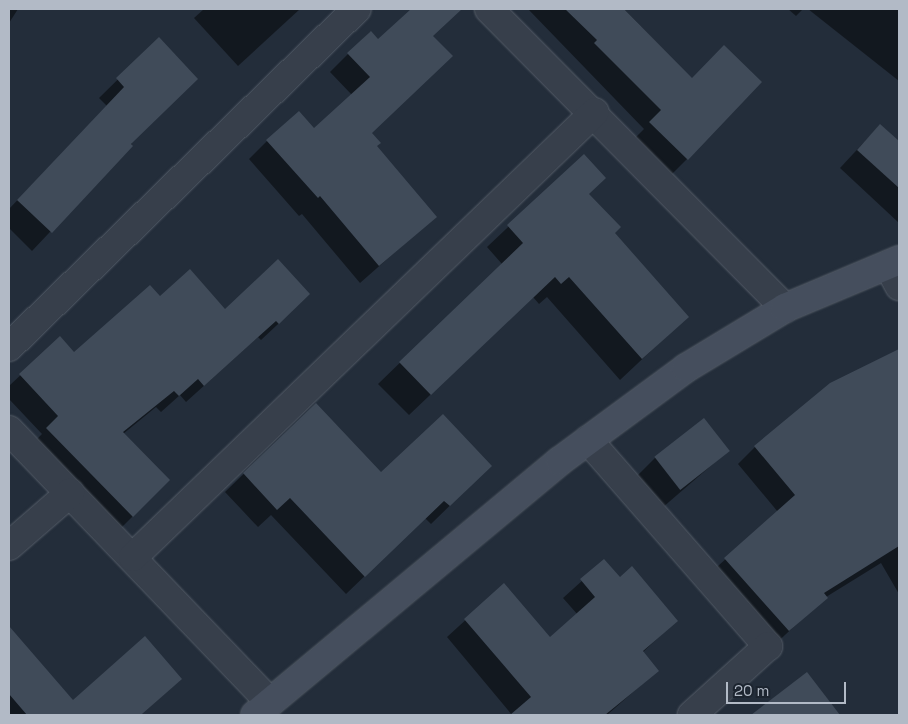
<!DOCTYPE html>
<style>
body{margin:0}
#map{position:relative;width:908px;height:724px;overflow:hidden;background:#232d3a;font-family:"Space Grotesk",sans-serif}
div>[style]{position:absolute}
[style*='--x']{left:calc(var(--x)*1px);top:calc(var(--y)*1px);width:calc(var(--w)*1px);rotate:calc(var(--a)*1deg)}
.shadow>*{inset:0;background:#0007}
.building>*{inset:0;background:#404b59;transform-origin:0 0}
.roads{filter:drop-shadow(0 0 1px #555d68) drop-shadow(0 0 1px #555d68)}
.street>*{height:28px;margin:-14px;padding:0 14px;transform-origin:14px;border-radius:14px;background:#373f4b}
.secondary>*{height:28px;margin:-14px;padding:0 14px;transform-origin:14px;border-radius:14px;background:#454e5d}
span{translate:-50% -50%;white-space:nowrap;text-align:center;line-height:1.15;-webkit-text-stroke:4.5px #1c242f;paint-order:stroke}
.frame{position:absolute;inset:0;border:10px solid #b2bac6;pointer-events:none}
.scale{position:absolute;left:726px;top:682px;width:120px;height:22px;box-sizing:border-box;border:2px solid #b2bac6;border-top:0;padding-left:6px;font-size:15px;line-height:18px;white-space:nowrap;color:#b2bac6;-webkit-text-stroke:4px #1c242f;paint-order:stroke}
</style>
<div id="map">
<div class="shadow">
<div style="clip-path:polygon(9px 9px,18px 9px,9px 23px)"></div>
<div style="clip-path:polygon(204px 9px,300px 9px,238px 66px,194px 18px)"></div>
<div style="clip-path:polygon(528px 9px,624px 9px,692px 79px,687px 159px,669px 177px,632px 141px,644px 129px)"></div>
<div style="clip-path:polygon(788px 9px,803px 9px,796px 16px)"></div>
<div style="clip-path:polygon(808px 9px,899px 9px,899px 81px)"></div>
<div style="clip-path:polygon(370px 32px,371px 134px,375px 146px,435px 217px,360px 283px,302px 214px,299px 216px,249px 159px,267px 141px,314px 130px,352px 95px,330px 72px)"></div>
<div style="clip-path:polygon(159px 39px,131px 146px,32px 251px,9px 228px,9px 209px,107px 106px,99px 98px)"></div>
<div style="clip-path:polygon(880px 125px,899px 143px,899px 223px,840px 168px)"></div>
<div style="clip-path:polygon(584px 155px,588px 194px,613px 233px,687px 317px,620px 380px,547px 297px,539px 304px,533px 297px,409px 415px,378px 384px,502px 264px,487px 247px)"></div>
<div style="clip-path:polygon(160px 297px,225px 311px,292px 311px,261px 340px,258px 337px,186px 402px,180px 395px,161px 412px,156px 407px,123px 434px,169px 480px,116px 533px,30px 446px,42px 434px,9px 399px,9px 386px,60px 338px,74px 354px)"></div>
<div style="clip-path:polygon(891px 354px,899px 371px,899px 594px,881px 563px,826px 597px,772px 647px,708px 575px,778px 512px,738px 464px,755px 447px)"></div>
<div style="clip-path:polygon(316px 404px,381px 474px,472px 484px,431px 524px,425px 518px,346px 594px,271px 515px,258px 527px,225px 492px)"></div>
<div style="clip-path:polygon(728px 451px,662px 508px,637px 476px,655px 458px)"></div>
<div style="clip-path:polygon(604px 561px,619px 579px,676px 621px,643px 652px,657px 671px,607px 715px,512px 715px,447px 637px,504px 585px,550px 639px,578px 615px,563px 598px)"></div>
<div style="clip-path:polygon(13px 633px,73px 701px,181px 679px,141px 715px,9px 715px,9px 637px)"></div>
<div style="clip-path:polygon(807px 674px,839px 715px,755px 715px,763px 708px)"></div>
</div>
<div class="building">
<div style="clip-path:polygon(411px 9px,462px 9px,433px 36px,453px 56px,372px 133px,381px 143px,377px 146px,437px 217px,379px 266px,320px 196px,318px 198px,266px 140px,299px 111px,314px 128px,370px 77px,347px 53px,371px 31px,378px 39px)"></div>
<div style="clip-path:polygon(565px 9px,624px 9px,692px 78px,724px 45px,762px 82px,688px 160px,649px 122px,661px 110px,594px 43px,597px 40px)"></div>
<div style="clip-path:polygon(159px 37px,198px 79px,131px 144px,133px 146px,52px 233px,17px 200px,124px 87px,116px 78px)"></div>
<div style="clip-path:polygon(880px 124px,899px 141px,899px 188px,857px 150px)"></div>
<div style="clip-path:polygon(584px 154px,606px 178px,589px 194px,621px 227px,615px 233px,689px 317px,642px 359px,569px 277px,561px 284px,555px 277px,431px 395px,399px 362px,523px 243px,507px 225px)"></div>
<div style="clip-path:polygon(278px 259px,310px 294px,279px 324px,276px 321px,204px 386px,198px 379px,179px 396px,174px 391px,123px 432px,170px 480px,133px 517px,46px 428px,58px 416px,19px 374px,60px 336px,74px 352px,150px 285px,160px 296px,190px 269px,225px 309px)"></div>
<div style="clip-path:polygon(899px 349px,899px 546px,824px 593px,828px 598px,789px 631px,724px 558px,795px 495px,754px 446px,830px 383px)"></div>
<div style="clip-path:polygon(316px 403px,381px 472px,443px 414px,492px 466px,450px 506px,444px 501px,365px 577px,290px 498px,277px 510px,243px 473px)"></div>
<div style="left:704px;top:418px;width:42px;height:63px;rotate:52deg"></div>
<div style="clip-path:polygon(604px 559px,620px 577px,632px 566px,678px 621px,643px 651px,659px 671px,605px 715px,510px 715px,531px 697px,464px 619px,504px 583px,550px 637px,595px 597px,580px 579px)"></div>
<div style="clip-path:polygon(9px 626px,73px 700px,145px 636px,182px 679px,141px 715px,27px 715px,9px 694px)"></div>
<div style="clip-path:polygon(807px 672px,840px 715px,751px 715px)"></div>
</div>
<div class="roads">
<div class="street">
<div style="--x:489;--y:9;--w:421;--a:45.3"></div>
<div style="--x:888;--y:265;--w:24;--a:62"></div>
<div style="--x:9;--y:347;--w:485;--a:-44.2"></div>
<div style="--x:9;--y:430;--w:377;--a:46.2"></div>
<div style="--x:588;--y:440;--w:274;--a:48.9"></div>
<div style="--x:768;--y:646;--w:103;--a:137.8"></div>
<div style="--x:9;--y:546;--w:81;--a:-41"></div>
<div style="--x:133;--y:557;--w:641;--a:-43.93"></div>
</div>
<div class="secondary">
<div style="--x:255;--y:715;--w:397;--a:-39.8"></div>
<div style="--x:560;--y:461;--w:157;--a:-36.4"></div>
<div style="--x:686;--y:368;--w:116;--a:-31.2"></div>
<div style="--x:785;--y:308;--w:124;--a:-22.8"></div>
</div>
</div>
<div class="frame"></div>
<div class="scale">20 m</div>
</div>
